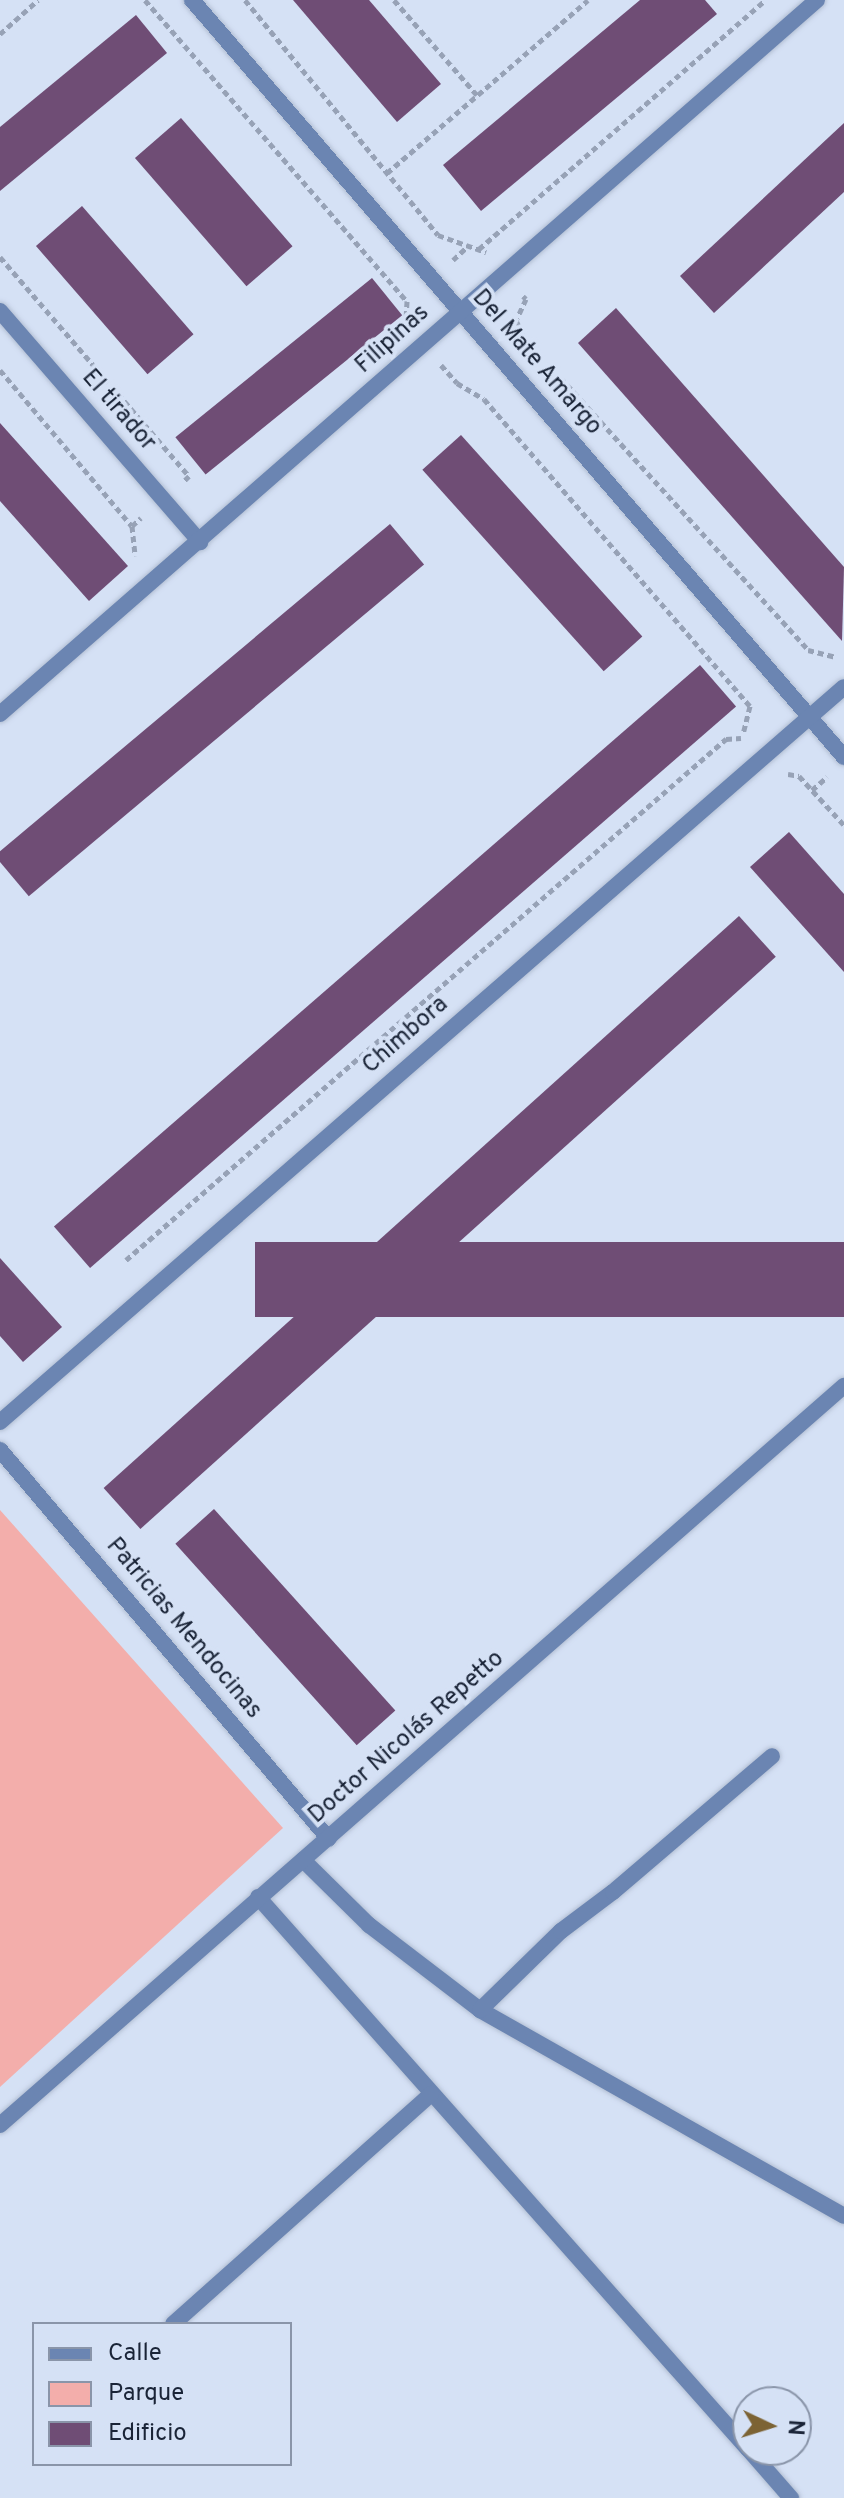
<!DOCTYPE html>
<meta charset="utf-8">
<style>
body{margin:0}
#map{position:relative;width:844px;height:2498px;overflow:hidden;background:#d5e1f5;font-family:Overpass,sans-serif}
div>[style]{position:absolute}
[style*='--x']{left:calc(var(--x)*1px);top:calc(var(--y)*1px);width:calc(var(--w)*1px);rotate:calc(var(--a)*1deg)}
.green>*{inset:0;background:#f3aeab}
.building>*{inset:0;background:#6f4d75;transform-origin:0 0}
.path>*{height:5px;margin-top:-2.5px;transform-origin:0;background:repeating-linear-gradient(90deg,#97a2b6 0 6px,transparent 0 10px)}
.roads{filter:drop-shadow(0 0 2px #b3bfd3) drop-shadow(0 0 2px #b3bfd3)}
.minor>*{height:16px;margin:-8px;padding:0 8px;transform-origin:8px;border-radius:8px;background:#6b85b2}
.tertiary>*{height:16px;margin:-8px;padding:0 8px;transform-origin:8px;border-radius:8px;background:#6b85b2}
span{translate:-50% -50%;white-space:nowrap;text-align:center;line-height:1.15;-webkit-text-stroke:8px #d5e1f5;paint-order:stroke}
.street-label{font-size:24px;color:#1a2437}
.legend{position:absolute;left:32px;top:2322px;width:260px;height:144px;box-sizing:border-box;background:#d5e1f5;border:2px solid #8a95a9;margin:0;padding:10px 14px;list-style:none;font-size:24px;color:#1a2437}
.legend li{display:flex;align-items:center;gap:16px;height:40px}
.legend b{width:40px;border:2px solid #8a95a9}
.north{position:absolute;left:732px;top:2386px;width:80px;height:80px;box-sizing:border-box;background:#d5e1f5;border:2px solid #8a95a9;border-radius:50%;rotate:94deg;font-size:22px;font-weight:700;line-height:32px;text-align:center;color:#1a2437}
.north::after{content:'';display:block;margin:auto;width:28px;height:36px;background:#7c6334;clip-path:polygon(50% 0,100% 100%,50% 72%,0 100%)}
</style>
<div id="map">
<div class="green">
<div style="clip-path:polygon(0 1510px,283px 1828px,0 2087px)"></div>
</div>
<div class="building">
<div style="clip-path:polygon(293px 0,369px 0,441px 84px,397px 122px)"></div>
<div style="clip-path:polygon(640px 0,705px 0,717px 14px,481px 211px,443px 165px)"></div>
<div style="clip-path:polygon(136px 15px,167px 53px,0 191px,0 127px)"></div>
<div style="left:181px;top:118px;width:170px;height:61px;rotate:49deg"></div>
<div style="clip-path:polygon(844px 123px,844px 192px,714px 313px,680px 276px)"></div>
<div style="left:82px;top:206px;width:170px;height:61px;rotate:49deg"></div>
<div style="left:372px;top:278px;width:48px;height:253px;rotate:51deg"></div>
<div style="clip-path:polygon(616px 308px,844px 567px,842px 641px,578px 343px)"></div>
<div style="clip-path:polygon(0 423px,128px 566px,89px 601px,0 501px)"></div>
<div style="left:461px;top:435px;width:271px;height:52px;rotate:48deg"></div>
<div style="left:390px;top:524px;width:53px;height:516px;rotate:50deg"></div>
<div style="left:700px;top:665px;width:55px;height:856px;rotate:49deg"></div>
<div style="clip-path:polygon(789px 832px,844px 894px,844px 972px,750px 867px)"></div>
<div style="left:739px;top:916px;width:55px;height:855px;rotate:48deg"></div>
<div style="left:844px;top:1242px;width:75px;height:589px;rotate:90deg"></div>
<div style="clip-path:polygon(0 1258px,62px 1327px,23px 1362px,0 1336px)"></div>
<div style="left:214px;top:1509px;width:271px;height:52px;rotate:48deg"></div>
</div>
<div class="path">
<div style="--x:145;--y:0;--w:399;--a:49"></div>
<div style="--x:407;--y:301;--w:19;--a:93"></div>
<div style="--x:245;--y:0;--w:304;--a:50.6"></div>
<div style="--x:438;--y:235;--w:51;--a:19.5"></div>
<div style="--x:394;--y:0;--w:126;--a:48.9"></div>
<div style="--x:0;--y:34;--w:51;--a:-41.8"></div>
<div style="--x:387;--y:173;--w:265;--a:-40.7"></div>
<div style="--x:479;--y:249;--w:379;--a:-41"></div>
<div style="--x:0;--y:257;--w:289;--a:49.2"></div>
<div style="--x:189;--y:476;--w:6;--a:135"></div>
<div style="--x:453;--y:260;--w:21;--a:-43"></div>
<div style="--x:523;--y:296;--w:4;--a:45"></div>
<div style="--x:526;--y:299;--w:23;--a:115"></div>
<div style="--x:516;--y:320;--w:19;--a:65"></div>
<div style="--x:441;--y:365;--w:24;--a:48"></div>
<div style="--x:457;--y:383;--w:31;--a:31"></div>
<div style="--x:484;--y:399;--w:406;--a:49.1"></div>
<div style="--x:750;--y:706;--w:29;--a:104"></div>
<div style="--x:0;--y:370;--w:204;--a:49.8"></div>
<div style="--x:132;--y:526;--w:30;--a:84"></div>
<div style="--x:560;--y:377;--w:369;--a:47.7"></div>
<div style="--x:808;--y:650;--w:29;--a:14"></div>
<div style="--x:132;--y:526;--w:12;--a:-42"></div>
<div style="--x:788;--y:774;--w:11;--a:10"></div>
<div style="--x:799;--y:776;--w:67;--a:47.4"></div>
<div style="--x:812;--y:790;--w:20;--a:-41"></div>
<div style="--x:126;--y:1260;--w:795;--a:-40.97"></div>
<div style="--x:726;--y:739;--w:15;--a:-4"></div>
</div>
<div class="roads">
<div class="minor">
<div style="--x:192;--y:0;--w:999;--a:49.26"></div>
<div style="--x:0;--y:311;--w:306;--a:49.1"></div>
<div style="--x:0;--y:714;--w:1085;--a:-41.15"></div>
<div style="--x:0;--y:1422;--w:1119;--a:-41.05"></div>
<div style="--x:0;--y:1450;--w:509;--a:49.78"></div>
<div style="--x:303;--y:1860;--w:93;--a:44.6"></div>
<div style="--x:369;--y:1925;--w:140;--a:37.4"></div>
<div style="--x:480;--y:2010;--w:418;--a:29.5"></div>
<div style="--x:258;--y:1897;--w:738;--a:48.41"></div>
<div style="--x:480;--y:2010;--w:113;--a:-44.3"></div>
<div style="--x:561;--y:1931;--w:65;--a:-36.9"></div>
<div style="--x:613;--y:1892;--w:209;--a:-40.5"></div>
<div style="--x:173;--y:2324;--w:346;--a:-41.7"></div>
<div style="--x:749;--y:2450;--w:64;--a:48.8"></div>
</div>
<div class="tertiary">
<div style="--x:0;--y:2125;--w:1122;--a:-41.21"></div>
</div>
</div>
<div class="street-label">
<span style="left:393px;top:340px;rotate:-42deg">Filipinas</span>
<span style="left:536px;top:363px;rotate:49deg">Del Mate Amargo</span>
<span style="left:118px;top:411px;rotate:49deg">El tirador</span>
<span style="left:406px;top:1036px;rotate:-41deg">Chimbora</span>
<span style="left:183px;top:1629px;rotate:50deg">Patricias Mendocinas</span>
<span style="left:407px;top:1738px;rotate:-41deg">Doctor Nicolás Repetto</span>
</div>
<ul class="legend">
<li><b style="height:10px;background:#6b85b2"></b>Calle</li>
<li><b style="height:22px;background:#f3aeab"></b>Parque</li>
<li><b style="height:22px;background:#6f4d75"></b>Edificio</li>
</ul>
<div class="north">N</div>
</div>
